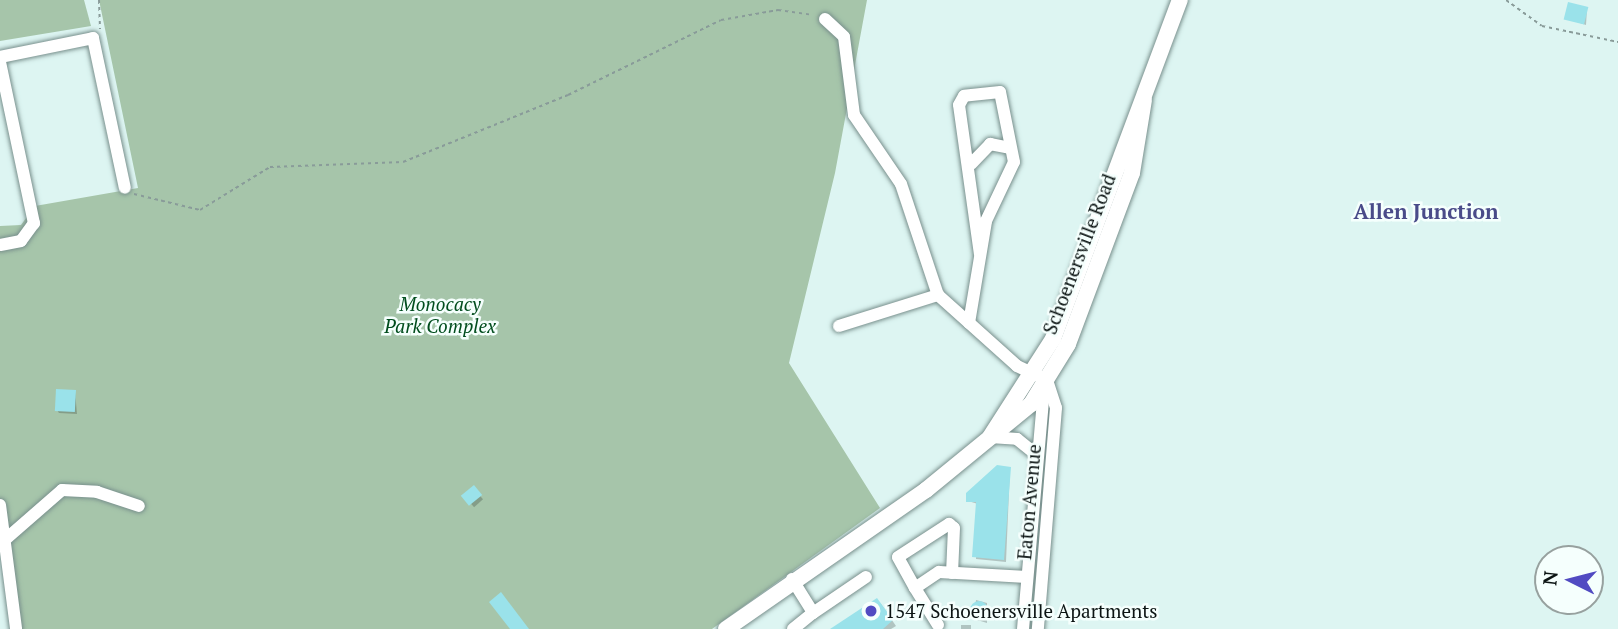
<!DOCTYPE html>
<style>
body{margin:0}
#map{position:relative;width:1618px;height:629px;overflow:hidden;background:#ddf5f2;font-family:"PT Serif",serif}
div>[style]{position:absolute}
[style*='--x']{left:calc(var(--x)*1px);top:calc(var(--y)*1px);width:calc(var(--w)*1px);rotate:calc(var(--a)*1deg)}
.green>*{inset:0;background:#a6c5aa}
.shadow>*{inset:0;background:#0003;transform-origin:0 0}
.building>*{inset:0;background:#9ae2ea;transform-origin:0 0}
.round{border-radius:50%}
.path>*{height:2px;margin-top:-1px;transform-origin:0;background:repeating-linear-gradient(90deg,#899b99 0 3.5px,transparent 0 7px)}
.roads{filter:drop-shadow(0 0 2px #79908d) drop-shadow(0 0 2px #79908d)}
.minor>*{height:12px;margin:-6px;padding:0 6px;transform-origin:6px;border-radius:6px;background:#fff}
.major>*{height:16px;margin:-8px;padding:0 8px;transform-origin:8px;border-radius:8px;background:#fff}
.dots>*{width:19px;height:19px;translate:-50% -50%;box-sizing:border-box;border:4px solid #f5fffd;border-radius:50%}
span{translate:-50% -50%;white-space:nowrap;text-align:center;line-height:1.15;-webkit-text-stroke:5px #f5fffd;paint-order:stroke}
.street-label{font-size:19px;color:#0b1413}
.park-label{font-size:19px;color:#014d1d;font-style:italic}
.poi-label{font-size:19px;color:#0b1413}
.left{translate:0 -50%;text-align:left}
.neighbourhood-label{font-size:21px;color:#494b89;font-weight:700}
.north{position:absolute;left:1534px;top:545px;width:70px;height:70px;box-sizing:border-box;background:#f5fffd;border:2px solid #97a19f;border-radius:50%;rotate:276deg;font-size:19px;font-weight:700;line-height:28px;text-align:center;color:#0b1413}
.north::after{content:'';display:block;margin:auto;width:24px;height:32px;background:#514bc2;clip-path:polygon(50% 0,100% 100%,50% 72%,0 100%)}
</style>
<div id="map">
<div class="green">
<div style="clip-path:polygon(0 0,84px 0,91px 26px,0 41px)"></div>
<div style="clip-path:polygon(99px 0,867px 0,835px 173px,789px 363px,880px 508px,712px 629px,17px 629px,0 505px,0 226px,21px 225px,35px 206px,138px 188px)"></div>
</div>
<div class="shadow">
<div style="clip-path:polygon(1587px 9px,1586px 25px,1565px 18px)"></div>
<div style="clip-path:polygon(75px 391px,77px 414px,59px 413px,57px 410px)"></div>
<div style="clip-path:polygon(1010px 468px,1006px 562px,976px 559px,978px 504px,968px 501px)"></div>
<div style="left:473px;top:488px;width:15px;height:12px;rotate:48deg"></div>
<div style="clip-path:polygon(976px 600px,987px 603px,987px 623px,974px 619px)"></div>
<div style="clip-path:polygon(881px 604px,896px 626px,891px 629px,833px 629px)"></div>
<div style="left:961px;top:625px;width:10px;height:4px"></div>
</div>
<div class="building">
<div style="left:1568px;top:2px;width:21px;height:18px;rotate:14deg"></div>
<div style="left:56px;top:389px;width:20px;height:22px;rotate:3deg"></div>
<div style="clip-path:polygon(997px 465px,1011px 467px,1004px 560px,972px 557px,976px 502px,966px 502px,966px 493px)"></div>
<div style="left:474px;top:485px;width:13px;height:17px;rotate:51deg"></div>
<div style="clip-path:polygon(501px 592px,529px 629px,510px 629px,489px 602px)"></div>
<div style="clip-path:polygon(877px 598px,893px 620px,883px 629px,830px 629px)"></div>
<div class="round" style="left:970px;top:601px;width:18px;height:18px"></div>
</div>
<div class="path">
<div style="--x:99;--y:0;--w:29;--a:88"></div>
<div style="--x:1506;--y:0;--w:44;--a:35.8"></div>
<div style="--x:1542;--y:26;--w:78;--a:11.9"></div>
<div style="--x:134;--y:194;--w:68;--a:13.6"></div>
<div style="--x:200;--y:210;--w:82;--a:-31.6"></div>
<div style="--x:270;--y:167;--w:133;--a:-2.2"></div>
<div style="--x:403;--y:162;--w:178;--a:-22.1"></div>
<div style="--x:568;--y:95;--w:170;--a:-26.1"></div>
<div style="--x:721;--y:20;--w:58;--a:-10"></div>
<div style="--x:778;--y:10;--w:35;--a:8"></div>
</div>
<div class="roads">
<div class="minor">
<div style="--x:825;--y:19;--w:26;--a:43"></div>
<div style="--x:844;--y:37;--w:79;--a:82.7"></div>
<div style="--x:854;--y:115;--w:83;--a:55.7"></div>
<div style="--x:901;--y:184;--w:117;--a:71.6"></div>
<div style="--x:938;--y:295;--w:106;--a:41.9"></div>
<div style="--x:1017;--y:366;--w:33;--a:25"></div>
<div style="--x:1047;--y:380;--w:29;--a:72"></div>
<div style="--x:1056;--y:408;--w:222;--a:94.7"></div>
<div style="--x:0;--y:57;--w:95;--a:-11.5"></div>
<div style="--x:93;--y:38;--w:153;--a:78"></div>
<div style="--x:0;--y:62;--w:165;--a:78.1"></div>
<div style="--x:34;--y:223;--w:22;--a:126"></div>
<div style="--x:21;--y:241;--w:21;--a:169"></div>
<div style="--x:971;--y:164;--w:28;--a:-46"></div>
<div style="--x:990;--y:144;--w:20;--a:11"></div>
<div style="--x:969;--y:323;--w:103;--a:-80.5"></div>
<div style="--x:986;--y:221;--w:65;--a:-64.6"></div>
<div style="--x:1014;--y:162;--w:71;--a:-101.3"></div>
<div style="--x:1000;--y:92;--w:36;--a:174"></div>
<div style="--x:964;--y:96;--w:10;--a:119"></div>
<div style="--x:959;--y:105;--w:150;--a:82"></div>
<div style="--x:839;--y:326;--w:104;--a:-17.4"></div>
<div style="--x:990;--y:437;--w:27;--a:4"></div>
<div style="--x:1017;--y:439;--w:22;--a:39"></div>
<div style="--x:0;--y:505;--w:125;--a:82.6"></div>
<div style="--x:7;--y:538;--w:73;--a:-41.1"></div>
<div style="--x:62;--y:490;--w:35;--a:3"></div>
<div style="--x:97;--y:492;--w:44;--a:18.4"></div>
<div style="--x:792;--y:579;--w:40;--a:58"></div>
<div style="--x:813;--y:613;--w:64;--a:-34.2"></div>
<div style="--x:915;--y:588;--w:35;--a:-119"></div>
<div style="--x:898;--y:557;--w:61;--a:-32.9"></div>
<div style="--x:949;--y:524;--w:6;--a:39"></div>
<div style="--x:954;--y:528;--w:45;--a:92.5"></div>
<div style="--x:938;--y:625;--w:44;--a:-121.9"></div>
<div style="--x:915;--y:588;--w:29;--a:-34"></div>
<div style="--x:939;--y:572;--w:88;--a:3.3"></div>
<div style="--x:793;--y:629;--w:26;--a:-39"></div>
<div style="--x:1023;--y:629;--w:239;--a:-85"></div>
</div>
<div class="major">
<div style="--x:990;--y:437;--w:117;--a:-57.3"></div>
<div style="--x:1053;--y:339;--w:362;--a:-69.5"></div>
<div style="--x:726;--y:629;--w:244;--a:-34.8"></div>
<div style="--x:926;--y:490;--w:136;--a:-39.3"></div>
<div style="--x:1031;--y:404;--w:70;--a:-58.3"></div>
<div style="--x:1068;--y:344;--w:183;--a:-69.5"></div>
<div style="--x:1132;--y:173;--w:74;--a:-80.7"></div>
</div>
</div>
<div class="dots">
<div style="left:871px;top:611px;background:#514bc2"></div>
</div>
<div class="street-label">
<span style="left:1079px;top:254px;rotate:-69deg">Schoenersville Road</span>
<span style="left:1029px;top:502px;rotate:-85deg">Eaton Avenue</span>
</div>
<div class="park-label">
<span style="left:440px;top:315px">Monocacy<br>Park Complex</span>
</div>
<div class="poi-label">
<span class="left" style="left:885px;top:611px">1547 Schoenersville Apartments</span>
</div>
<div class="neighbourhood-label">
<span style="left:1426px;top:211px">Allen Junction</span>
</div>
<div class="north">N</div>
</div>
